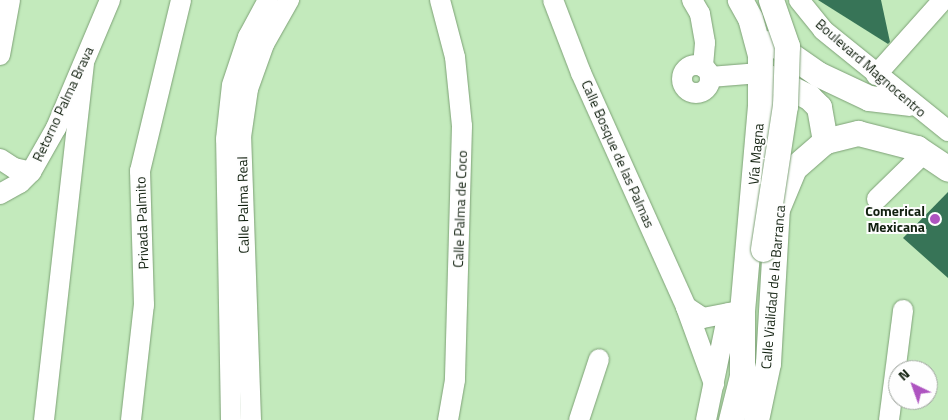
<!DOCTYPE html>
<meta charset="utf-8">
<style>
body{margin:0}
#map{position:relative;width:948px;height:420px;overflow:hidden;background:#c3eabc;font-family:"Titillium Web",sans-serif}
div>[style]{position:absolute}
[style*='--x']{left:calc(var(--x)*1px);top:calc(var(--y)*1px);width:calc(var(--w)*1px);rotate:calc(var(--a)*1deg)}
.building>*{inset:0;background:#377457}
.roads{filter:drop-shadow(0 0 1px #7da176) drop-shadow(0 0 1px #7da176)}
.minor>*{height:20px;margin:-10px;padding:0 10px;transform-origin:10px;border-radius:10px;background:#fff}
.minor>.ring{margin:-10px;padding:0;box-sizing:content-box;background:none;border:20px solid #fff;border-radius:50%}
.major>*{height:25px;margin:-12.5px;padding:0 12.5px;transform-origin:12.5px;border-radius:12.5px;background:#fff}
.bridges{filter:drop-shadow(0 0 1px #7da176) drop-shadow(0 0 1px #7da176)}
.major-bridge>*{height:25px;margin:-12.5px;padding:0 12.5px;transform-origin:12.5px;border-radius:12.5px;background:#fff}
.dots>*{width:14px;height:14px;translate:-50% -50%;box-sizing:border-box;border:2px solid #fefefe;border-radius:50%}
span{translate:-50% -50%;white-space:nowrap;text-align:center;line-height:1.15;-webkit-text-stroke:4px #fefefe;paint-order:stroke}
.street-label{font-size:14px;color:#11200f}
.poi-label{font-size:14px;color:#11200f;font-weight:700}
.right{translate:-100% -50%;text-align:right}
.north{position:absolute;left:888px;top:360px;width:50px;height:50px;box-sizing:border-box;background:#fefefe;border:1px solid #9fa59e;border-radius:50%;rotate:318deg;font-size:14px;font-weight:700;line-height:20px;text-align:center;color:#11200f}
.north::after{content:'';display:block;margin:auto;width:18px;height:22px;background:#ae54c0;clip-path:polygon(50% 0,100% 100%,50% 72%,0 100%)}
</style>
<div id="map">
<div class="building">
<div style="clip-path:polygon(818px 0,881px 0,890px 42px,888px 44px)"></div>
<div style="clip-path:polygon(948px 192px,948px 278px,903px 238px)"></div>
</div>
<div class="roads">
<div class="minor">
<div style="--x:440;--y:0;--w:59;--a:75.3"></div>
<div style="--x:455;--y:57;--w:69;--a:84.2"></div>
<div style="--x:462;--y:126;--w:254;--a:91.6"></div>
<div style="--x:455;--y:380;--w:41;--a:99.9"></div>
<div style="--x:553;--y:0;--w:78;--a:69"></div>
<div style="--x:581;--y:73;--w:256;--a:65.8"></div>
<div style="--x:686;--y:307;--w:82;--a:70"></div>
<div style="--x:692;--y:0;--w:16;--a:60"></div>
<div style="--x:700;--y:14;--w:29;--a:80"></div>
<div style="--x:705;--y:43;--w:24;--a:95"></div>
<div style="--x:799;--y:0;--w:38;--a:51"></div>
<div style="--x:823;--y:30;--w:161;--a:38.9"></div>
<div style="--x:0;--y:55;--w:56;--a:-79.7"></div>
<div class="ring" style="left:682px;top:65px;width:8px;height:8px"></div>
<div style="--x:876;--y:75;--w:101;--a:-48.2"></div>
<div style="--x:710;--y:77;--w:50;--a:-4.6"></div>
<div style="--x:0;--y:159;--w:17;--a:33"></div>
<div style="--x:14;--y:168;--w:17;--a:13"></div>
<div style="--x:0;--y:194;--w:23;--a:-29"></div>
<div style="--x:20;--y:183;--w:16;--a:-45"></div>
<div style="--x:31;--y:172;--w:51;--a:-60.4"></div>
<div style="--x:56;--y:128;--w:139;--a:-67.1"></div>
<div style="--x:877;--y:199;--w:66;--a:-44.4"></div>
<div style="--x:686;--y:307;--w:20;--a:33"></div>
<div style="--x:703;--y:318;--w:38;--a:-11"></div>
<div style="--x:44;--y:420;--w:358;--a:-83.6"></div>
<div style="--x:131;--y:420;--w:116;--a:-83.6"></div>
<div style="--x:144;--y:305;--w:134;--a:-91.7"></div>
<div style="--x:140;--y:171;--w:176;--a:-76.5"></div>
<div style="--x:231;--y:420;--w:281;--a:-91"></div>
<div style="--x:226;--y:139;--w:54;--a:-83.7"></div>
<div style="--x:232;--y:85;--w:51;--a:-71.6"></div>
<div style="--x:248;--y:37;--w:42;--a:-61.6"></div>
<div style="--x:251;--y:420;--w:283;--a:-92"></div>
<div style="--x:241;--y:137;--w:49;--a:-81.7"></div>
<div style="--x:248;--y:89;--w:48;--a:-70.4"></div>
<div style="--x:264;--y:44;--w:51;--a:-60.4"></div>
<div style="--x:579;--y:420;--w:64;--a:-71.8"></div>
<div style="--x:706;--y:420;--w:109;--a:-78.4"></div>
<div style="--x:889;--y:420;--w:111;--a:-82.7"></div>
</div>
<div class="major">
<div style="--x:772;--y:42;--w:56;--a:34.8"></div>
<div style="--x:818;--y:74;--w:56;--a:25.2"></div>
<div style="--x:869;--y:98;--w:40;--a:7.1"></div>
<div style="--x:768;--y:77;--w:46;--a:26"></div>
<div style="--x:809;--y:97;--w:14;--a:45"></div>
<div style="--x:819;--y:107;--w:35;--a:80"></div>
<div style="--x:731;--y:420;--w:45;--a:-76"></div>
<div style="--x:742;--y:376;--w:65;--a:-90"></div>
<div style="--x:742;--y:311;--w:206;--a:-85"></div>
<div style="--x:760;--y:106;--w:51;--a:-90"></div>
<div style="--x:760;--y:55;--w:38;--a:-105"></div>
<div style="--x:750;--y:18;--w:21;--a:-119"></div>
<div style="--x:756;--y:420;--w:58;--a:-78.1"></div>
<div style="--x:768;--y:363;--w:154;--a:-86.7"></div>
<div style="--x:777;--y:209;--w:44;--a:-67.5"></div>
<div style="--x:794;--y:168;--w:41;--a:-41.1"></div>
<div style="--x:825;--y:141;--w:34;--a:-14"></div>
<div style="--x:858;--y:133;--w:61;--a:14.3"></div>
<div style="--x:917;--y:148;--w:37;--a:34"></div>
</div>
</div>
<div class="bridges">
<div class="major-bridge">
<div style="--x:763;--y:249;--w:145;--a:-81.3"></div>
<div style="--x:785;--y:106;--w:60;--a:-88.1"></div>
<div style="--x:787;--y:46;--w:49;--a:-109.2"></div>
</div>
</div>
<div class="dots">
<div style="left:935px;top:219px;background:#ae54c0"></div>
</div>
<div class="street-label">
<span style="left:871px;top:68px;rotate:41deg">Boulevard Magnocentro</span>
<span style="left:63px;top:104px;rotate:-65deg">Retorno Palma Brava</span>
<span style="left:618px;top:154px;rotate:66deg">Calle Bosque de las Palmas</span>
<span style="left:756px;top:154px;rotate:-85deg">Vía Magna</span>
<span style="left:243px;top:205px;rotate:-91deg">Calle Palma Real</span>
<span style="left:460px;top:209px;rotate:-88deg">Calle Palma de Coco</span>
<span style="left:142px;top:223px;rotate:-92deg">Privada Palmito</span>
<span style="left:773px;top:287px;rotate:-85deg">Calle Vialidad de la Barranca</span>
</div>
<div class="poi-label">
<span class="right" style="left:925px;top:219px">Comerical<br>Mexicana</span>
</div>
<div class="north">N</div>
</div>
